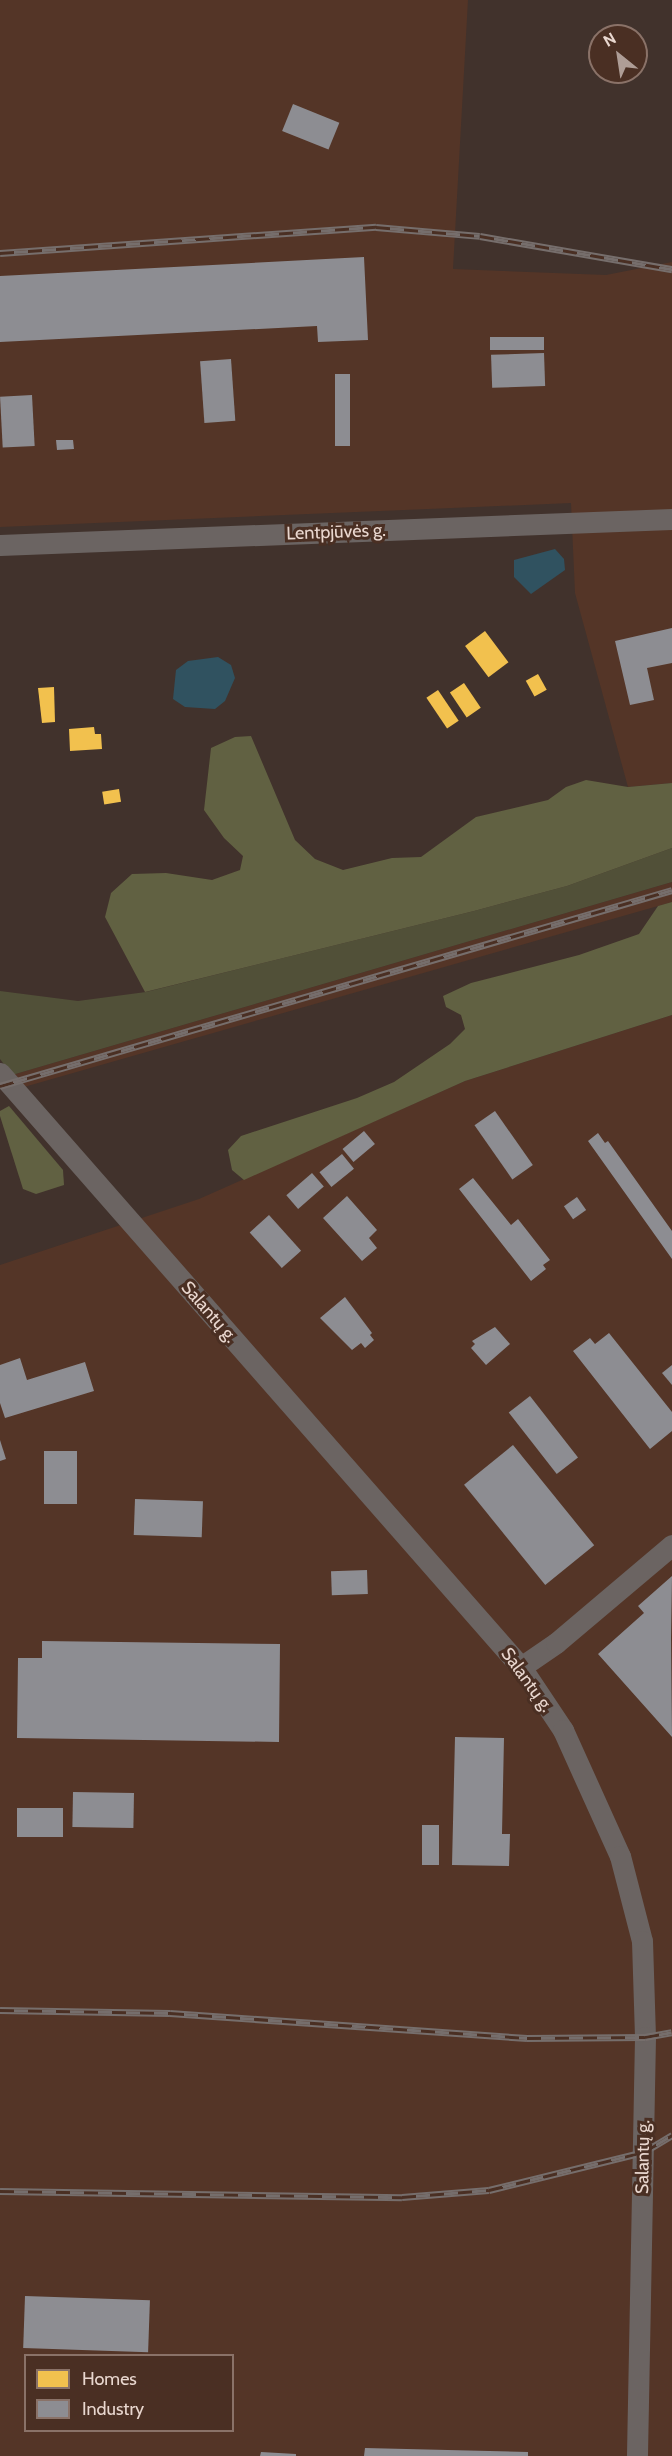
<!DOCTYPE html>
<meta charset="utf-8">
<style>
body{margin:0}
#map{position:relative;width:672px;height:2456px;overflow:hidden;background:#41322c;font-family:Cabin,sans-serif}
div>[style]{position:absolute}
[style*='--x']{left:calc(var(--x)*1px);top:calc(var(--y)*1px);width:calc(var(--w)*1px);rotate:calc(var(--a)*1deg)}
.built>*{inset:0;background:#543527}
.green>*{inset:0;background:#515038}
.forest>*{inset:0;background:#616142}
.water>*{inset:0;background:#305260}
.homes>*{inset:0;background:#f2c14e;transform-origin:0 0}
.industry>*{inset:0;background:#8d8d92;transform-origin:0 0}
.minor>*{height:21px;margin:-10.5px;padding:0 10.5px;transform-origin:10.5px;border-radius:10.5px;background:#6b6462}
.rail>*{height:7px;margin-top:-3.5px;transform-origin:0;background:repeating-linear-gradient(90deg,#4a2f23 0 14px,#766e6c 0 28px);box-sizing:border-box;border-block:2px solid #766e6c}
span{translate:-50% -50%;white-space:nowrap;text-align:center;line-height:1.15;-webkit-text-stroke:6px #4a2f23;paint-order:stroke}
.street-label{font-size:18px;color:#e9d7cf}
.legend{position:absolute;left:24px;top:2354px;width:210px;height:78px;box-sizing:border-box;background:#4a2f23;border:2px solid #8a7268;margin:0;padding:8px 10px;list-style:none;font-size:18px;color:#e9d7cf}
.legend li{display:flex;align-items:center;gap:12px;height:30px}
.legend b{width:30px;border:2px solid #8a7268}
.north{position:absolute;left:588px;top:24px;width:60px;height:60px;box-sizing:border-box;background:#4a2f23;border:2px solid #8a7268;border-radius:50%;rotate:330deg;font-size:16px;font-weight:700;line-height:24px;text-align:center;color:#e9d7cf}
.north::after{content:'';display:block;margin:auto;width:21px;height:27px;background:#ae9d96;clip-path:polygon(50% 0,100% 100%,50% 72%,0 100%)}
</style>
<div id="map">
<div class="built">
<div style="clip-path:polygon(0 0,468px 0,453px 269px,606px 275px,672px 262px,672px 783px,628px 787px,575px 593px,571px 503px,0 527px)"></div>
<div style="clip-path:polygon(672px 882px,672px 902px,658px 906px,24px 1087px,12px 1075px)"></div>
<div style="clip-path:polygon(evenodd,672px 1015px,672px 2456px,0 2456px,0 1265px,199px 1199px,465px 1081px,672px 1015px,26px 2356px,232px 2356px,232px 2430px,26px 2430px,26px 2356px)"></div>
</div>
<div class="green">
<div style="clip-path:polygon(672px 848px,672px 882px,12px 1075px,0 1059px,0 991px,78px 1001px,146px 992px,474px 911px,567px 886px)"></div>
</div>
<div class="forest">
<div style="clip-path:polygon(251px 736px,295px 840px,315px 859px,343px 870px,392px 858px,421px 857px,476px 817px,548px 800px,566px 787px,586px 780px,628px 787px,672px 783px,672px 848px,567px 886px,474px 911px,145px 992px,105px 917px,111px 893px,132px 874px,166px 873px,212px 880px,240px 870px,243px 856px,224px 838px,204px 810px,211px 748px,235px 737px)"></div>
<div style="clip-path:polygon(672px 902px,672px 1015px,465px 1081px,244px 1180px,232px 1170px,228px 1150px,241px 1136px,357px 1098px,394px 1082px,450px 1044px,465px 1029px,461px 1015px,446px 1007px,443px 996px,471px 983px,579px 955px,639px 934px,658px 906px)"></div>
<div style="clip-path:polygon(9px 1106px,63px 1170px,64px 1185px,36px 1194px,23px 1189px,0 1116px,0 1111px)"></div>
</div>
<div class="water">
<div style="clip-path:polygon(555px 549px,564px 559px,565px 570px,531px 594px,514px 577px,514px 560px)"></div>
<div style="clip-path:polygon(218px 657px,231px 665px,235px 678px,225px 701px,215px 709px,185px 707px,173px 699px,176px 670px,188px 661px)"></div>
</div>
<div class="homes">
<div style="left:485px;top:631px;width:39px;height:25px;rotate:53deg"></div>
<div style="left:538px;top:674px;width:18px;height:14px;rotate:61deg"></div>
<div style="left:464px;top:683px;width:30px;height:17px;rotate:56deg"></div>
<div style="clip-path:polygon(54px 687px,55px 722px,42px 723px,38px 688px)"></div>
<div style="left:438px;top:690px;width:37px;height:14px;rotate:56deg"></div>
<div style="clip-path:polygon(94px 727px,95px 734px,101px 734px,102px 749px,70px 751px,69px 729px)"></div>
<div style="left:119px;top:789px;width:13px;height:17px;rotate:81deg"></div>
</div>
<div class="industry">
<div style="left:293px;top:104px;width:50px;height:29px;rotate:22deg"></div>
<div style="clip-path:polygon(364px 257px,368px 340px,318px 342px,317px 326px,0 342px,0 276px)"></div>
<div style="left:490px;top:337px;width:54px;height:13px"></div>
<div style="left:544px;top:353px;width:33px;height:53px;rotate:88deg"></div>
<div style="left:231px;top:359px;width:62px;height:31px;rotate:86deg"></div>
<div style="left:335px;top:374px;width:15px;height:72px"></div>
<div style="left:32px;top:395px;width:51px;height:32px;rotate:87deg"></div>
<div style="clip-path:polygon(56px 440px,73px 440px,74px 449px,57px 450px)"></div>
<div style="clip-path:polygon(672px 628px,672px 663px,647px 668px,654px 700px,630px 705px,615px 641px)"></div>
<div style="left:495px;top:1111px;width:66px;height:25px;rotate:55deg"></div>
<div style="left:364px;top:1131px;width:17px;height:28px;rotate:50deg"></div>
<div style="clip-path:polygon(598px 1133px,605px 1143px,608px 1141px,672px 1231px,672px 1259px,588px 1141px)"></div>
<div style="left:342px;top:1154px;width:19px;height:29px;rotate:51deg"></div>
<div style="left:312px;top:1173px;width:18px;height:34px;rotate:49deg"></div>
<div style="clip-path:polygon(473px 1178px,511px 1225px,518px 1219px,550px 1260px,543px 1265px,546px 1269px,531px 1281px,459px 1189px)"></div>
<div style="clip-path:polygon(347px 1196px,377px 1230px,369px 1238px,377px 1248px,362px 1261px,323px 1218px)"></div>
<div style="left:577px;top:1197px;width:16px;height:16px;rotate:55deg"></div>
<div style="left:269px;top:1215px;width:48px;height:26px;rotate:48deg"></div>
<div style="clip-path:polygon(345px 1297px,372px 1333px,370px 1335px,374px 1340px,365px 1348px,361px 1343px,352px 1350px,320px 1318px)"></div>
<div style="clip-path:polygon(495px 1327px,510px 1344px,486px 1365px,471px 1348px,475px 1344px,472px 1341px)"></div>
<div style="clip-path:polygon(609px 1333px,672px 1412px,672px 1431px,650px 1449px,573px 1351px,590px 1338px,595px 1344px)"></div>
<div style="clip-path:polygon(20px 1358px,27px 1380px,85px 1362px,94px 1391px,5px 1418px,0 1403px,0 1365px)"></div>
<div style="clip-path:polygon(672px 1365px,672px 1385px,662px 1373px)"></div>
<div style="left:530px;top:1396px;width:78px;height:27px;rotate:52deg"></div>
<div style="clip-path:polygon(0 1440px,6px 1459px,0 1461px)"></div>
<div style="left:513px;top:1445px;width:129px;height:63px;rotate:51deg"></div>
<div style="left:44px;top:1451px;width:33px;height:53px"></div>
<div style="left:135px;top:1499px;width:68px;height:36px;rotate:2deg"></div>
<div style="left:367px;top:1570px;width:24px;height:36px;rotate:88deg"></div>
<div style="clip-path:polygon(672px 1576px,671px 1638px,672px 1737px,598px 1654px,644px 1613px,638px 1606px)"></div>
<div style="clip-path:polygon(42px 1641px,280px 1644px,279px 1742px,17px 1738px,18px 1658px,42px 1658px)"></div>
<div style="clip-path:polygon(455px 1737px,504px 1738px,502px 1834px,510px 1834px,509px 1866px,452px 1865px)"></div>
<div style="left:73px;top:1792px;width:61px;height:35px;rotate:1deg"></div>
<div style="left:17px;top:1808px;width:46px;height:29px"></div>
<div style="left:422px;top:1825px;width:17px;height:40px"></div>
<div style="left:25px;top:2296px;width:125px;height:52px;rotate:2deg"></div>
<div style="clip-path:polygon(365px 2448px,528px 2452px,528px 2456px,364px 2456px)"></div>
<div style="clip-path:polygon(261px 2452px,296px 2454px,296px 2456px,260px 2456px)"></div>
</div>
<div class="minor">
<div style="--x:0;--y:545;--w:673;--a:-2.22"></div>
<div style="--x:0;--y:1073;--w:790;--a:48.75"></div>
<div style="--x:521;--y:1667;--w:76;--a:56.3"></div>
<div style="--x:563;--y:1730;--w:138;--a:65.7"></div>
<div style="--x:620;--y:1856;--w:88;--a:75.5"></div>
<div style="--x:642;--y:1941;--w:96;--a:88.2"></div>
<div style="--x:645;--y:2037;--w:419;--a:91.1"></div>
<div style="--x:521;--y:1667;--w:42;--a:-34.4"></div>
<div style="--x:556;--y:1643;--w:152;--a:-40.2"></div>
</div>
<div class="rail">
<div style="--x:0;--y:253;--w:377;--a:-4"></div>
<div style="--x:376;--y:227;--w:104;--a:4.9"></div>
<div style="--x:480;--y:236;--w:195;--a:9.8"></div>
<div style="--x:0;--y:1086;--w:700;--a:-16.26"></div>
<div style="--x:0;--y:2010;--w:170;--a:1"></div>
<div style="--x:170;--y:2013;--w:358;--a:4"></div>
<div style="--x:527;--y:2038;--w:118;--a:-0.5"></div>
<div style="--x:645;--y:2037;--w:27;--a:-10"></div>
<div style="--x:0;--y:2191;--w:402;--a:0.9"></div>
<div style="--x:402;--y:2197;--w:87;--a:-4.6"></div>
<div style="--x:489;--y:2190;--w:160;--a:-13.8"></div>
<div style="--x:644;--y:2152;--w:33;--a:-31"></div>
</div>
<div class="street-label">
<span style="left:336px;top:532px;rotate:-2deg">Lentpjūvės g.</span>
<span style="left:209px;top:1312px;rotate:49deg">Salantų g.</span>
<span style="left:527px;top:1680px;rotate:54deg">Salantų g.</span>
<span style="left:643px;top:2157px;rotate:-89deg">Salantų g.</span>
</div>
<ul class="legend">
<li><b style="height:16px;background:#f2c14e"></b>Homes</li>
<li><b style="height:16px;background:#8d8d92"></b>Industry</li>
</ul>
<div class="north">N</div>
</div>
